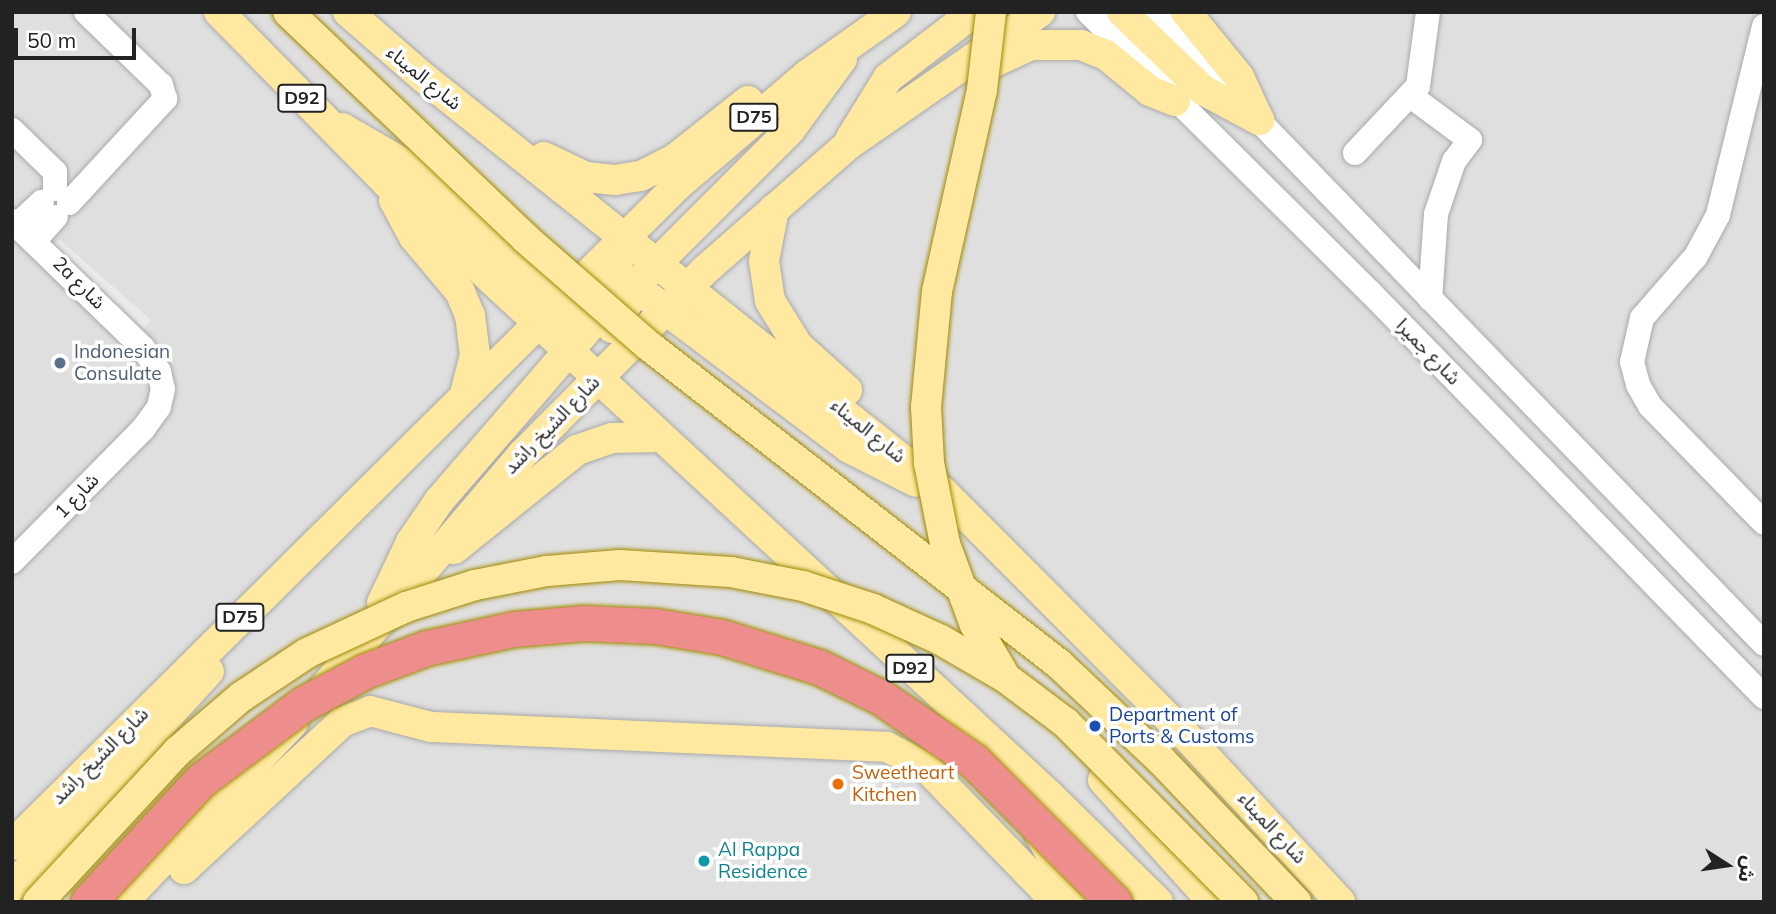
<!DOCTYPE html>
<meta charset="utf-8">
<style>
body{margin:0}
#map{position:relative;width:1776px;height:914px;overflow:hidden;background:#f3f1e8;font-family:Mulish,"Noto Sans Arabic",sans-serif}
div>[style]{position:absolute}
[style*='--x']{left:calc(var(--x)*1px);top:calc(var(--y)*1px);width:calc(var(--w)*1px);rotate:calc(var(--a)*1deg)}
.residential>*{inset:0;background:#e0dfdf;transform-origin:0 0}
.parking>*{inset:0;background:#eaeaea}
.roads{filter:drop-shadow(0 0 2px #a9a9a9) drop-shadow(0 0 2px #a9a9a9)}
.minor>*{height:24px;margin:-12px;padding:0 12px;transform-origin:12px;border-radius:12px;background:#fff}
.major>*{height:30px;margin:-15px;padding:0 15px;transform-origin:15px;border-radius:15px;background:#ffe9a1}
.bridges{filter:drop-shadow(0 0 2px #a08a00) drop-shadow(0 0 2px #a08a00)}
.major-bridge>*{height:30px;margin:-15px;padding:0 15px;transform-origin:15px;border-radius:15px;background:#ffe9a1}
.highway-bridge>*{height:35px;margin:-17.5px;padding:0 17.5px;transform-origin:17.5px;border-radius:17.5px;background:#ed8d8c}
.dots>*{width:19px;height:19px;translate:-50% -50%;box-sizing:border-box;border:4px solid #fff;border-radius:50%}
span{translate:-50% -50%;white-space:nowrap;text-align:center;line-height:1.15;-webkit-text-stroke:7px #fff;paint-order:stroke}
.shield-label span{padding:2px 5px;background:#fff;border:2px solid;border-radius:5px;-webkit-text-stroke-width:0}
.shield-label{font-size:18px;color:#222;font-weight:700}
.street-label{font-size:19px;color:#222}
.service-label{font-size:19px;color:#4e5e75}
.left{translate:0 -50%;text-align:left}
.transit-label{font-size:19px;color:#164399}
.food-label{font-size:19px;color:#c56008}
.culture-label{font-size:19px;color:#0d838f}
.frame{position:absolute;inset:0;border:14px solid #222;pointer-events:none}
.north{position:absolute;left:1692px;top:830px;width:70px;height:70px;-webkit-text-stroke:5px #fff;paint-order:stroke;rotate:102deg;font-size:19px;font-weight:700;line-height:28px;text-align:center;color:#222}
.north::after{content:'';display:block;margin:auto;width:24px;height:32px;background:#222;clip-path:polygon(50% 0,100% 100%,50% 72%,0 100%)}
.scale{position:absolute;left:14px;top:28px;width:122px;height:32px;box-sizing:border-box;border:4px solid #222;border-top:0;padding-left:9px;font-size:21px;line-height:24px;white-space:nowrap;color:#222;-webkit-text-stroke:5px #fff;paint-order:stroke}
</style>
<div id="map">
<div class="residential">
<div style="left:12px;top:12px;width:1752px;height:890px"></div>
</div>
<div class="parking">
<div style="clip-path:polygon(60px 240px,151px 320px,144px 329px,53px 245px)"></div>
</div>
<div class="roads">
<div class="minor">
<div style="--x:1088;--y:12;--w:397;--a:44.8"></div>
<div style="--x:1370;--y:292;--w:565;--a:45.79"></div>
<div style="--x:1154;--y:12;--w:878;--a:46.01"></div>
<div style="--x:1764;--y:26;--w:195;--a:103.7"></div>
<div style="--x:1718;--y:215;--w:47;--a:118.2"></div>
<div style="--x:1696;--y:256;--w:82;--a:131.1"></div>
<div style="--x:1642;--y:318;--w:45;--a:102.8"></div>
<div style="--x:1632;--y:362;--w:24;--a:75"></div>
<div style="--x:1638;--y:385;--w:24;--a:60"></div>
<div style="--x:1650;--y:406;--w:163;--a:45.7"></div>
<div style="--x:1412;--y:97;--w:72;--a:36.6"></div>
<div style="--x:1470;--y:140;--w:26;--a:127"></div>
<div style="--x:1454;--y:161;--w:56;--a:108.8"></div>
<div style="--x:1436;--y:214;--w:85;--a:94"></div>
<div style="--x:12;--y:130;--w:60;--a:44.3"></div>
<div style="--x:55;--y:172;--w:17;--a:90"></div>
<div style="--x:1355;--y:153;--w:92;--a:-46.8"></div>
<div style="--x:1418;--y:86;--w:75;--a:-82.3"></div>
<div style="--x:69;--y:203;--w:142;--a:-47.3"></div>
<div style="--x:165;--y:99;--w:15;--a:-106"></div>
<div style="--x:161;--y:85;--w:105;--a:-135.8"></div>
<div style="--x:12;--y:221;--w:182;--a:44.1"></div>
<div style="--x:143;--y:348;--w:29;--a:56"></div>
<div style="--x:159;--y:372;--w:17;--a:77"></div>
<div style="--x:163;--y:389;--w:18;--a:103"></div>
<div style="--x:159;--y:407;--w:27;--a:126"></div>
<div style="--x:143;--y:429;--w:187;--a:134.6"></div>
<div style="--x:17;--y:225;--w:34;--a:-43"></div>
<div style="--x:35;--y:240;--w:31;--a:-48"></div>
</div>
<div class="major">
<div style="--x:219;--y:12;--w:240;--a:45.5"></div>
<div style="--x:387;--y:183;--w:902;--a:42.75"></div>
<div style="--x:1049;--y:795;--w:153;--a:44.5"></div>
<div style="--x:348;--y:12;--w:101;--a:41"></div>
<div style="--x:424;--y:78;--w:664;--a:38.58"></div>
<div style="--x:943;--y:492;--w:343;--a:45.1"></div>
<div style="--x:1185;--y:735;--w:228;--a:47.1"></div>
<div style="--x:1122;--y:12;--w:112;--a:43.9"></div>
<div style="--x:1203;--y:90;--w:64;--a:28.2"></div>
<div style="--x:1186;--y:12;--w:84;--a:50.8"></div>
<div style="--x:1239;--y:77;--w:47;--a:65.1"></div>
<div style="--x:988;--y:65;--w:47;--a:-24.9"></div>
<div style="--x:1031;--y:45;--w:50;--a:0"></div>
<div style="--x:1081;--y:45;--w:27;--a:22"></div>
<div style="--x:1106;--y:55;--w:57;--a:39.3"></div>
<div style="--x:1150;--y:91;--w:27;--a:22"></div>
<div style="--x:342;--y:128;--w:74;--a:30"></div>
<div style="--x:406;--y:165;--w:226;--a:41.9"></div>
<div style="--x:851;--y:138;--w:70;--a:-58.3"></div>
<div style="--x:888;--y:78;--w:108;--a:-37.5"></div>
<div style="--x:544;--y:157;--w:47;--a:25.5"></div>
<div style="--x:586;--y:177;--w:29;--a:6"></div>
<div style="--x:615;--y:180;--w:26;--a:-9"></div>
<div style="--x:641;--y:176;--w:39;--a:-27"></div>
<div style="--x:676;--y:158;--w:92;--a:-38.4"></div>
<div style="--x:394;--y:200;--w:42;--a:61.6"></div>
<div style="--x:414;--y:237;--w:72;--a:50.1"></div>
<div style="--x:460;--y:292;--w:25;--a:67"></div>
<div style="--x:470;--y:315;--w:40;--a:82.9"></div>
<div style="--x:475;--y:355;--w:40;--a:104.4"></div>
<div style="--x:774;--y:209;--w:53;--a:100.9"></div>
<div style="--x:764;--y:261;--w:40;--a:81.5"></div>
<div style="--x:770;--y:301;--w:53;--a:58.1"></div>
<div style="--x:798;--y:346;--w:66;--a:41.9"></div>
<div style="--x:650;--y:298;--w:249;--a:37"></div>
<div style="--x:849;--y:448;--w:75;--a:26.9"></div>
<div style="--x:612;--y:328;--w:62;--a:-58.1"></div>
<div style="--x:645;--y:275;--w:205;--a:-45"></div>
<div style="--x:790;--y:130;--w:88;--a:-53.8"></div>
<div style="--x:454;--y:549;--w:158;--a:-38.8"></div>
<div style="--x:577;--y:450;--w:37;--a:-19"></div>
<div style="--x:612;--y:438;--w:48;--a:-1.2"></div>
<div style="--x:382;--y:603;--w:68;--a:-64.6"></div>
<div style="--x:411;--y:542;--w:50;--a:-55.7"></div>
<div style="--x:439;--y:501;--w:234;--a:-49.2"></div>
<div style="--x:592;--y:324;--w:47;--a:-63.4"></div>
<div style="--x:613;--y:282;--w:44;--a:-75.7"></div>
<div style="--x:321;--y:691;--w:310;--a:-49.6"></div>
<div style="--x:522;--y:455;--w:259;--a:-45.3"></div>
<div style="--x:704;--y:271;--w:191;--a:-41.2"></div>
<div style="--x:848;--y:145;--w:234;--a:-34.7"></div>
<div style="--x:1103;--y:780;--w:164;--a:48"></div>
<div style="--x:1040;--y:835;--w:77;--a:60.4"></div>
<div style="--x:12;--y:845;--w:939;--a:-44.74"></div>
<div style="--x:679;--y:184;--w:168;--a:-40.4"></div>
<div style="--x:807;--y:75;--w:109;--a:-35.3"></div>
<div style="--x:184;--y:869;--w:216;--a:-42.9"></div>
<div style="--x:342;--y:722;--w:30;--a:-21"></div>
<div style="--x:370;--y:711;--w:63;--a:14.7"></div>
<div style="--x:431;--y:727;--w:456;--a:2.5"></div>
<div style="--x:887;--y:747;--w:44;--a:27.1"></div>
<div style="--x:926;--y:767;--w:188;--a:45.9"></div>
<div style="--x:12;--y:887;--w:292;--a:-47.6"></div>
<div style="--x:123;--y:902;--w:247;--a:-46.5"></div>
</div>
</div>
<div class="bridges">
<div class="major-bridge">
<div style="--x:288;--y:12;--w:327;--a:43.6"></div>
<div style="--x:525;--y:238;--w:164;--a:41.1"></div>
<div style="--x:649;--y:346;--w:519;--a:37.8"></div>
<div style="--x:1059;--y:664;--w:140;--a:43.3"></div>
<div style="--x:1161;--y:760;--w:196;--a:46.4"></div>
<div style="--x:991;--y:12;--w:79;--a:96.6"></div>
<div style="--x:982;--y:90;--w:206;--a:102.6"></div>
<div style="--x:937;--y:291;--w:117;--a:95.4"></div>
<div style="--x:926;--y:407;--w:56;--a:86.9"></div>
<div style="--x:929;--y:463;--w:83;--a:78.8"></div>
<div style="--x:945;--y:544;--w:86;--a:69.7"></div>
<div style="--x:975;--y:625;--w:56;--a:59.7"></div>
<div style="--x:38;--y:902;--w:206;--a:-47.2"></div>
<div style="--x:178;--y:751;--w:83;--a:-40.6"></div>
<div style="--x:241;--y:697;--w:79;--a:-33.7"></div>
<div style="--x:307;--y:653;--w:109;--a:-24.9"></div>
<div style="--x:406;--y:607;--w:72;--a:-17.7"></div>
<div style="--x:475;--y:585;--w:73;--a:-11"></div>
<div style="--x:547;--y:571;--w:73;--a:-4.7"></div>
<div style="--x:620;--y:565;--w:111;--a:3.6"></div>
<div style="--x:731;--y:572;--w:73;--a:11"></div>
<div style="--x:803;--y:586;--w:74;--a:18.2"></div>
<div style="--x:873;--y:609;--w:75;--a:24.5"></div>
<div style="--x:941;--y:640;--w:75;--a:30.3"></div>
<div style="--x:1006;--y:678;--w:75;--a:36.9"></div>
<div style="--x:1066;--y:723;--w:252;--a:45.3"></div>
</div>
<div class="highway-bridge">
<div style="--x:88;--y:902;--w:165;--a:-47.2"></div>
<div style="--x:200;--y:781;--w:129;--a:-36.8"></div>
<div style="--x:303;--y:704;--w:70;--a:-28"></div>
<div style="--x:365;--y:671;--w:65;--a:-20.7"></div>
<div style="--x:426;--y:648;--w:90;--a:-12.2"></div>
<div style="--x:514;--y:629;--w:70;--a:-4.9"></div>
<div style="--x:584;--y:623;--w:71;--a:2.4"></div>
<div style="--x:655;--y:626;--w:68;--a:9.3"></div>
<div style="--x:722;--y:637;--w:102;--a:17.2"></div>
<div style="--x:819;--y:667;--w:70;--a:26.2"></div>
<div style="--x:882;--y:698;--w:112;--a:34.4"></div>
<div style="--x:974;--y:761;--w:199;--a:45.2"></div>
</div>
</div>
<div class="dots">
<div style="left:60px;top:363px;background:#5c6f8a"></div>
<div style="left:1095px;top:726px;background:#1a4fb4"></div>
<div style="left:838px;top:784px;background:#e8710a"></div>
<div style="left:704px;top:861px;background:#0f9aa8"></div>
</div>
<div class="shield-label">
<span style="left:302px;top:98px">D92</span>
<span style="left:754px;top:117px">D75</span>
<span style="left:240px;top:617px">D75</span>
<span style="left:910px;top:668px">D92</span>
</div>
<div class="street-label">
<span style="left:424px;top:78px;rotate:39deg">شارع الميناء</span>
<span style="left:79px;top:283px;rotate:45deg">2a شارع</span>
<span style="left:1428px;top:352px;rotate:46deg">شارع جميرا</span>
<span style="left:552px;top:425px;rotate:-46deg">شارع الشيخ راشد</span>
<span style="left:868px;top:431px;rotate:39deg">شارع الميناء</span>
<span style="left:77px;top:496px;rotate:-46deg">شارع 1</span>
<span style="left:100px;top:756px;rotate:-45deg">شارع الشيخ راشد</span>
<span style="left:1272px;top:828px;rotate:47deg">شارع الميناء</span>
</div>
<div class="service-label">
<span class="left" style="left:74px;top:363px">Indonesian<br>Consulate</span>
</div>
<div class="transit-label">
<span class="left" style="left:1109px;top:726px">Department of<br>Ports &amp; Customs</span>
</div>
<div class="food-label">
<span class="left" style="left:852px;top:784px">Sweetheart<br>Kitchen</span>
</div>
<div class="culture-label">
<span class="left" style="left:718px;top:861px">Al Rappa<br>Residence</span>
</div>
<div class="frame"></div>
<div class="north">ش</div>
<div class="scale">50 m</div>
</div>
